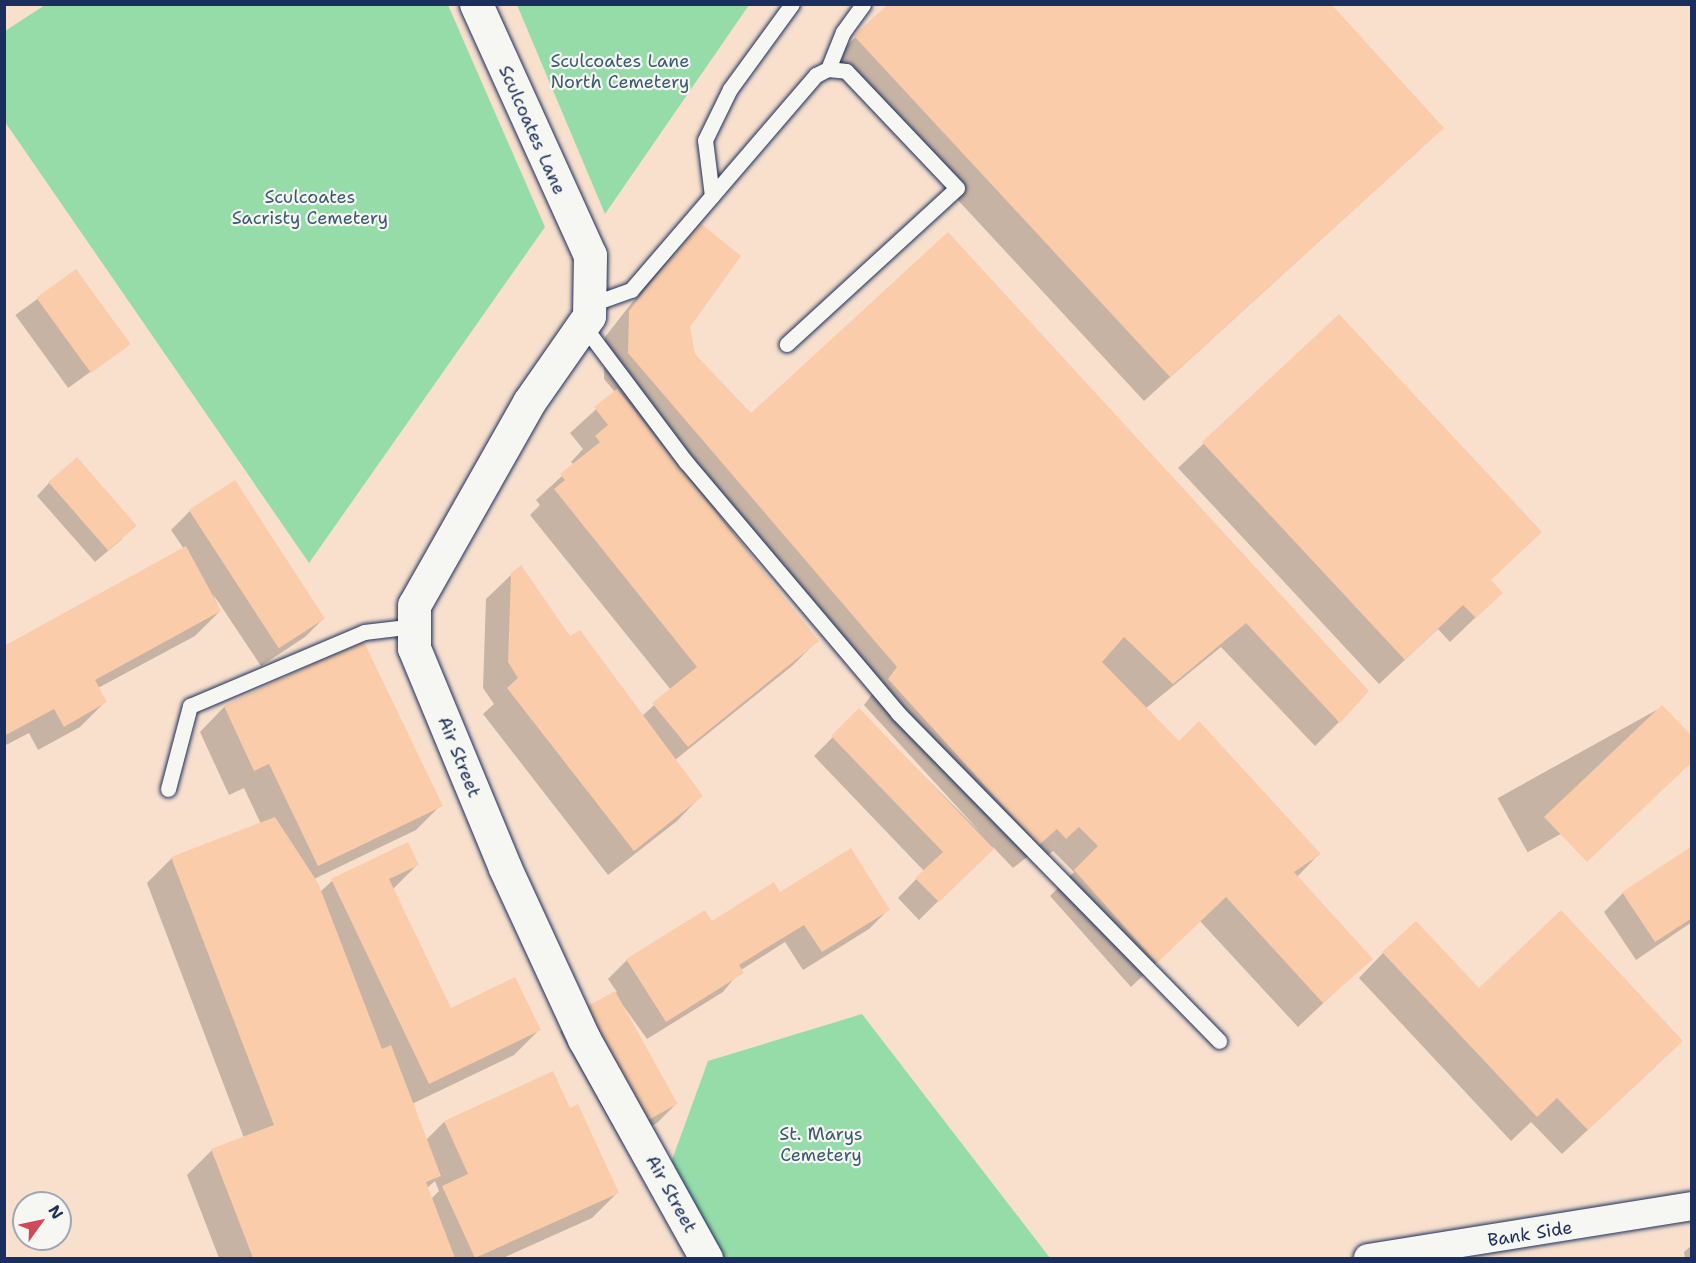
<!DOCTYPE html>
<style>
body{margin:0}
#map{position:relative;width:1696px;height:1263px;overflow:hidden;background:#f7e9dc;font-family:"Shantell Sans",sans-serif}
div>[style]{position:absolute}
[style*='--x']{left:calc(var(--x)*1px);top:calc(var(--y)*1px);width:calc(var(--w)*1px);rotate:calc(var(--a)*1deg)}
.built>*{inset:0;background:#f8e0cd}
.green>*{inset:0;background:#96dca9}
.shadow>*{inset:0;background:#0003;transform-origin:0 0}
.building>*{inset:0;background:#facca9;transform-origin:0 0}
.roads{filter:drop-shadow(0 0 2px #1b2f5e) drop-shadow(0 0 2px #1b2f5e)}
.lane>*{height:15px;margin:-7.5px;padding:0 7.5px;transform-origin:7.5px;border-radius:7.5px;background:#f6f6f2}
.street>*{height:28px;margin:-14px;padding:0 14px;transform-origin:14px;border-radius:14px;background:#f6f6f2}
.secondary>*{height:33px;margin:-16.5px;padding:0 16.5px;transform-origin:16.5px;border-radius:16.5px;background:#f6f6f2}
span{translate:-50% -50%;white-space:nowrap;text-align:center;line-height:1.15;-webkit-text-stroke:4.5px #f6f6f2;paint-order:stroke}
.park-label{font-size:18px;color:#3a5a71}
.street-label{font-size:18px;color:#1b2f5e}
.frame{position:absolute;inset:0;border:6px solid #1b2f5e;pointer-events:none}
.north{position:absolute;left:12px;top:1191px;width:60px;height:60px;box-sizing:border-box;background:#f6f6f2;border:2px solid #9ea6b7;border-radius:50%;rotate:57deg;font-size:16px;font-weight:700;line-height:24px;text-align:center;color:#1b2f5e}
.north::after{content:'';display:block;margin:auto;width:21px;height:27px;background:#d1495b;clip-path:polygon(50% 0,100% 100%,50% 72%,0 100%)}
</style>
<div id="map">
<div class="built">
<div style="clip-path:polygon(evenodd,5px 5px,517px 5px,605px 213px,749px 5px,1691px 5px,1691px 1258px,5px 1258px,5px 5px,24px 1203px,60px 1203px,60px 1239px,24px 1239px,24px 1203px)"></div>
</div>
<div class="green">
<div style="clip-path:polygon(45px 5px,448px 5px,545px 227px,309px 563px,5px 122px,5px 31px)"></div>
<div style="clip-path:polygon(517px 5px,749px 5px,605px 214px)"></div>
<div style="clip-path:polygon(862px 1014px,1050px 1258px,717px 1258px,668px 1171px,708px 1061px)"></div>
</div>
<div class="shadow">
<div style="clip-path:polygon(890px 4px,1417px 152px,1144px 401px,830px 62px)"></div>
<div style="clip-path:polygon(699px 224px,689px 327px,693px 354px,751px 415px,947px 234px,1339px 722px,1315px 746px,1221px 647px,1145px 709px,1179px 743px,1319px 854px,1297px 877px,1370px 959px,1298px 1027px,1200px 921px,1131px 987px,1050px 896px,1074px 872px,1053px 851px,1040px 862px,1032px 853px,1013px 868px,993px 847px,919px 920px,898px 898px,924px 871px,814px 756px,859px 711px,981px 833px,864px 705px,873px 693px,704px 495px,817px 641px,792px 666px,675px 760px,701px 796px,677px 821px,608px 875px,483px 714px,494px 704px,483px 688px,486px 599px,512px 574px,642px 716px,671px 690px,530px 515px,540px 505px,536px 500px,574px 465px,571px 462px,583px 449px,570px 433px,615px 392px,604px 379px,605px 337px,674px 249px)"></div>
<div style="left:76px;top:271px;width:90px;height:75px;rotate:54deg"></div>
<div style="clip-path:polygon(1338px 316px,1490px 580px,1476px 617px,1450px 642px,1438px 629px,1379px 684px,1178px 468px)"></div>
<div style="clip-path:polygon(49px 483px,122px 539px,95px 562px,37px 496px)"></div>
<div style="clip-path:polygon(190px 511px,324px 618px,305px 637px,261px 666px,213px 594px,220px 611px,195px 636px,98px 688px,105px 702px,80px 727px,38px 750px,29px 733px,4px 746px,4px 647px,184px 549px,171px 530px)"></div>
<div style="clip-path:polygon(evenodd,362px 642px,441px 805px,416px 830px,314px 879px,320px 892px,332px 881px,407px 844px,417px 865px,392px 890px,450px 1010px,539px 1030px,514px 1055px,412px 1104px,426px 1140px,444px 1122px,570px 1110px,617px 1193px,592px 1218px,503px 1258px,219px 1258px,187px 1175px,212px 1150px,244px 1138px,147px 883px,172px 858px,261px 824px,244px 788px,229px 795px,200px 732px,224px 707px,362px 642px,435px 1181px,439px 1191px,431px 1199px,427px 1188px,435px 1181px)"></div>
<div style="left:1662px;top:707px;width:62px;height:188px;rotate:61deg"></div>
<div style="clip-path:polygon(1692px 848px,1692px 922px,1636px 960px,1604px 912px,1623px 893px)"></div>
<div style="clip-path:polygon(780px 894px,888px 910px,869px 929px,803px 970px,785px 942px,741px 970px,723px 992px,647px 1039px,617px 997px,676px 1104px,657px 1123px,622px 1142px,560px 1032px,579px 1013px,617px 992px,608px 979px,627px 960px)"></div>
<div style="clip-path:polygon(1383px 953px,1478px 990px,1656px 1066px,1562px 1154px,1531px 1122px,1511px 1141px,1359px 978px)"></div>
<div style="clip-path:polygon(1692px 1245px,1692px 1258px,1685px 1258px,1684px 1252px)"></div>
</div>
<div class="building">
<div style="clip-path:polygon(888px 4px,1331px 4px,1444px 128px,1170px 377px,854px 36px)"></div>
<div style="clip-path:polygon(699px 222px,741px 256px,690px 327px,695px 354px,751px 413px,948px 232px,1369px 691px,1340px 723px,1246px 623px,1173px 684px,1124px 637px,1102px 662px,1179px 741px,1199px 721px,1321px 854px,1294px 872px,1373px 959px,1323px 1003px,1226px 897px,1157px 963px,1074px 870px,1098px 846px,1079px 827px,1066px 839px,1057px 829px,1039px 845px,888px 679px,897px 667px,628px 353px,629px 311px)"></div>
<div style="left:76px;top:269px;width:93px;height:49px;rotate:54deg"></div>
<div style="clip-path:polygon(1339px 314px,1542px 532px,1491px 580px,1503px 593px,1476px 618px,1463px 605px,1405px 660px,1202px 442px)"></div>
<div style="clip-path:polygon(617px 389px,819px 641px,688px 747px,652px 703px,697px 667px,554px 489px,565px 480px,560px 474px,600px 442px,595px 436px,608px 425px,594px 407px)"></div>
<div style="left:77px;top:457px;width:91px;height:38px;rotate:49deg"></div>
<div style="left:235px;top:480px;width:165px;height:55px;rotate:57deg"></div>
<div style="clip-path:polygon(186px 546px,221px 611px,95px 680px,107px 702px,64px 727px,54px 709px,4px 736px,4px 646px)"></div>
<div style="clip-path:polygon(521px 565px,570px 636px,580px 630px,703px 796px,634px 851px,507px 688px,518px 678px,508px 662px,511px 573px)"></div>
<div style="clip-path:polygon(363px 640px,443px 806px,318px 866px,269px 764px,254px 771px,224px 706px)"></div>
<div style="clip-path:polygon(1662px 705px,1692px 736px,1692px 762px,1587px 862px,1544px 817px)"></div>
<div style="clip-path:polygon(859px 708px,994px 849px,939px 902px,915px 878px,943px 852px,831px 736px)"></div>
<div style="clip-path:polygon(275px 817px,318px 883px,382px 1049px,391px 1045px,441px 1176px,426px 1182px,455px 1258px,253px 1258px,211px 1149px,274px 1125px,171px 857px)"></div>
<div style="clip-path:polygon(408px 842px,419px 865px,389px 879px,451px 1008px,515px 977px,541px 1030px,429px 1084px,331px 879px)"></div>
<div style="clip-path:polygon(1692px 846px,1692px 918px,1655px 942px,1622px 892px)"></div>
<div style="clip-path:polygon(851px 848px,890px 910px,822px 952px,804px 925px,739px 965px,744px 973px,666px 1022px,626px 959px,705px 910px,712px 921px,774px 882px,780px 892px)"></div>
<div style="clip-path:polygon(1561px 910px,1683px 1041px,1588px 1130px,1557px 1098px,1537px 1117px,1382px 952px,1416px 921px,1479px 988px)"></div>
<div style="left:615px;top:991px;width:129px;height:43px;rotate:61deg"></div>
<div style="clip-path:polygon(553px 1071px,570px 1108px,578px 1104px,619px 1193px,475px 1258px,442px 1186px,468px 1174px,444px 1121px)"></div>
</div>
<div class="roads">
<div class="lane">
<div style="--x:828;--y:69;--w:40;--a:-68"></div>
<div style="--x:843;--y:32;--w:34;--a:-54"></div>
<div style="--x:712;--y:196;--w:56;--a:-97.1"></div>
<div style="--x:705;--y:140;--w:57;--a:-63.9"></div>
<div style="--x:730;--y:89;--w:105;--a:-53.9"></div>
<div style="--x:589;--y:305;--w:45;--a:-19.7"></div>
<div style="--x:631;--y:290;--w:284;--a:-49.3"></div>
<div style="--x:816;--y:75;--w:13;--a:-27"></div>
<div style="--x:828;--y:69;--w:18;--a:6"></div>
<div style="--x:846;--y:71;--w:161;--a:46.5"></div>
<div style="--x:957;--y:188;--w:231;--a:137.5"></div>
<div style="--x:583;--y:325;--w:171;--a:53.1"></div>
<div style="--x:686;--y:462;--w:329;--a:49.8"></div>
<div style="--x:898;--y:713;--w:459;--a:45.6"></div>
<div style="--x:168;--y:789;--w:86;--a:-75.2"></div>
<div style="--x:190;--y:706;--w:189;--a:-23"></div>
<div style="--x:364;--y:632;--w:50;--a:-6.8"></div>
</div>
<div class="street">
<div style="--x:1368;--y:1258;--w:328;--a:-9.1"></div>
</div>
<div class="secondary">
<div style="--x:476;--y:4;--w:276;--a:65.6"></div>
<div style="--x:590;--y:255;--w:61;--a:90.9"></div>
<div style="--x:589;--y:316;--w:105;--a:124.9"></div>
<div style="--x:529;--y:402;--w:233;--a:119.5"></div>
<div style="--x:414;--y:605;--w:43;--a:90"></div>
<div style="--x:414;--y:648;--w:238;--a:67.5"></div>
<div style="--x:505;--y:868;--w:188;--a:65.2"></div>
<div style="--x:584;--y:1039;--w:251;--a:60.9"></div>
</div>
</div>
<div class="park-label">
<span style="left:620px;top:72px">Sculcoates Lane<br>North Cemetery</span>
<span style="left:310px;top:208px">Sculcoates<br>Sacristy Cemetery</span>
<span style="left:821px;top:1145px">St. Marys<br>Cemetery</span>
</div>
<div class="street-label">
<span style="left:532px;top:130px;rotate:66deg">Sculcoates Lane</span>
<span style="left:459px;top:757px;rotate:68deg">Air Street</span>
<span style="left:671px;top:1194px;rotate:61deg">Air Street</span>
<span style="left:1530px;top:1234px;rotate:-9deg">Bank Side</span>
</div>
<div class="frame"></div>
<div class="north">N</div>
</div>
